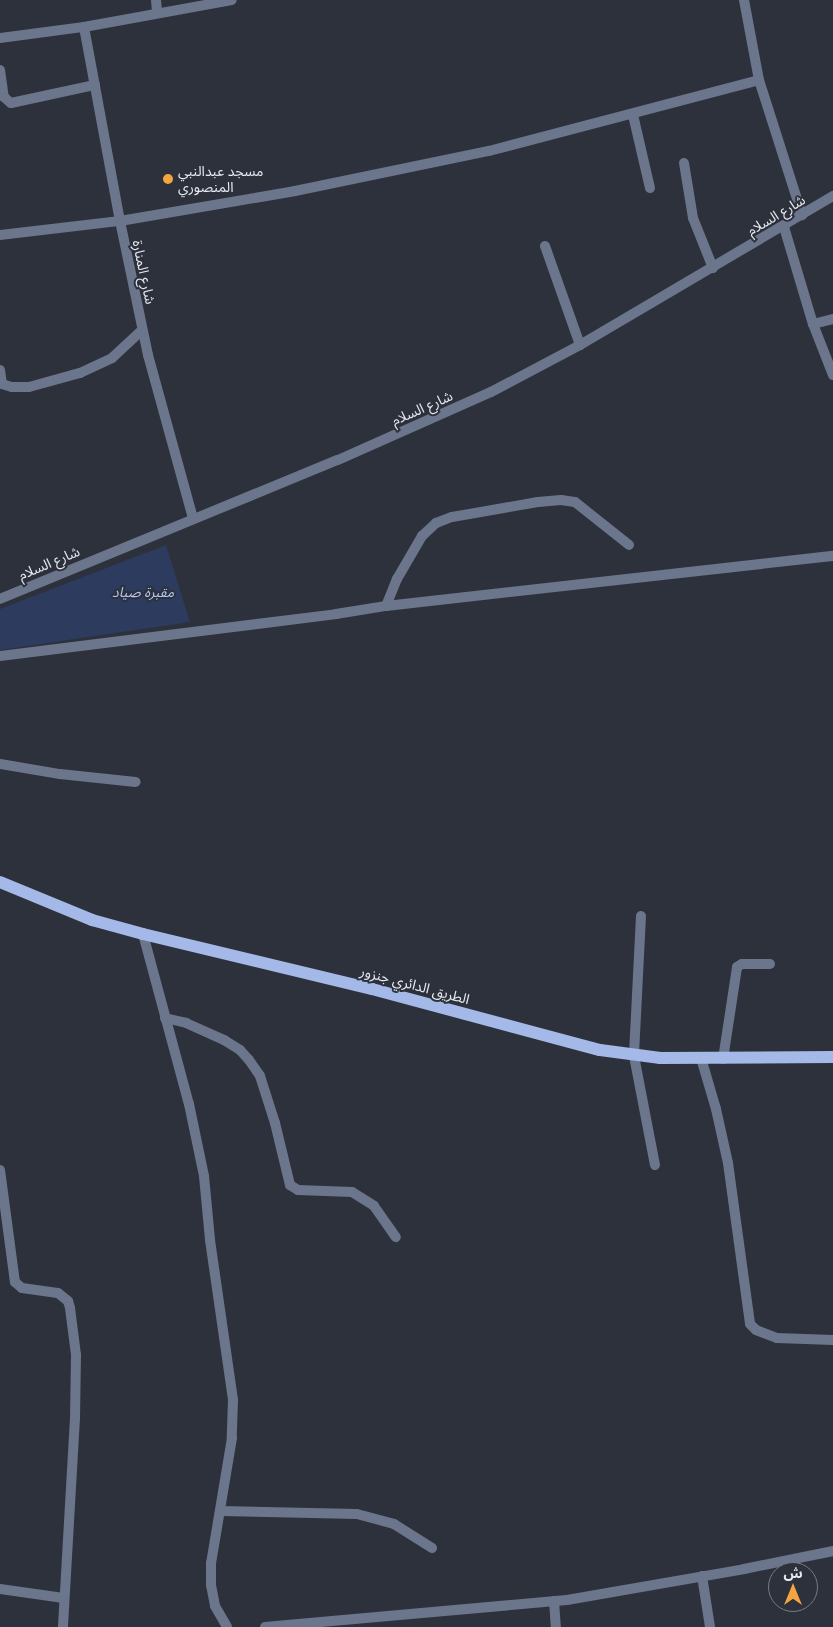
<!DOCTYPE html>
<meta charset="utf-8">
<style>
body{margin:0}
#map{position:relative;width:833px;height:1627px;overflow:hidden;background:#2d313b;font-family:Lora,"Noto Sans Arabic",serif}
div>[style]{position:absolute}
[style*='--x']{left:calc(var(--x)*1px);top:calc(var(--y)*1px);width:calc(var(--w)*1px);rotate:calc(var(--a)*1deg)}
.green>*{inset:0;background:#2c3b5e}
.street>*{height:10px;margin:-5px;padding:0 5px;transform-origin:5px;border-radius:5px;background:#6b758c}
.primary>*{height:12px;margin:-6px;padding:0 6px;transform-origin:6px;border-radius:6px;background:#a4b9e7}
.dots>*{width:14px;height:14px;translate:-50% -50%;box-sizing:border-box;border:2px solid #2d313b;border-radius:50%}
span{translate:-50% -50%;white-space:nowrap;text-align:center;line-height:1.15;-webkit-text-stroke:4px #2d313b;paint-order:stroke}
.poi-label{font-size:14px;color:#e6e9f0}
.left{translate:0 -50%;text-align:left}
.street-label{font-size:14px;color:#e6e9f0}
.park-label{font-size:14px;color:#b1c6f3;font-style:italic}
.north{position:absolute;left:768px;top:1562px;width:50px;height:50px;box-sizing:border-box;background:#2d313b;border:1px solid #777b83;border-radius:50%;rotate:0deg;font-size:14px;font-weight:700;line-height:20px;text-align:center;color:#e6e9f0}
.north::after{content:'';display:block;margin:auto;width:18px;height:22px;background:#f2a541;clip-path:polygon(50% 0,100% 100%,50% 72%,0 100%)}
</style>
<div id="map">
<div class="green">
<div style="clip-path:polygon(166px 545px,190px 622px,0 650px,0 609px)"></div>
</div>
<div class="street">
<div style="--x:156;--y:0;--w:12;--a:85"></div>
<div style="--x:744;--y:0;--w:81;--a:79.4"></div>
<div style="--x:759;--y:80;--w:142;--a:72.3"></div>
<div style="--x:84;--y:27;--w:197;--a:79.5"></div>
<div style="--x:120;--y:221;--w:137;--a:78.2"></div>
<div style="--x:148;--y:355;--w:169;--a:74.6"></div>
<div style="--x:0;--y:38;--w:85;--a:-7.5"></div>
<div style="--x:84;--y:27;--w:150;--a:-10.3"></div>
<div style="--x:0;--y:70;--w:27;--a:82"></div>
<div style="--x:4;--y:97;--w:9;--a:41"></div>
<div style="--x:11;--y:103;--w:86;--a:-12.1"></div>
<div style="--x:633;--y:115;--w:75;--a:76.9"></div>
<div style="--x:684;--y:163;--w:56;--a:80.7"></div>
<div style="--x:693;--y:218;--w:54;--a:68.2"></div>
<div style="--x:784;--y:227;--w:101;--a:73.4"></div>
<div style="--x:813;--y:324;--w:55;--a:68.6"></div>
<div style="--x:0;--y:235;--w:121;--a:-6.7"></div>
<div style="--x:120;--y:221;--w:178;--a:-9.7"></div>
<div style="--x:295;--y:191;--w:198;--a:-11.7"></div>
<div style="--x:489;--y:151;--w:279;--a:-14.7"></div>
<div style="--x:545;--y:246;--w:105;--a:70.5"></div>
<div style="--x:813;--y:324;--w:21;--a:-14"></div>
<div style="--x:0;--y:370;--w:14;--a:82"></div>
<div style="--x:2;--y:384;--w:10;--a:17"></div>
<div style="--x:12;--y:387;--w:17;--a:0"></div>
<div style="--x:29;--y:387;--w:53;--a:-15.4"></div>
<div style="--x:80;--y:373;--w:35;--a:-25"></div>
<div style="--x:112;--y:358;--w:41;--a:-43"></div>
<div style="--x:0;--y:599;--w:365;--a:-22.4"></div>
<div style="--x:338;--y:460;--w:167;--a:-24"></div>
<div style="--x:491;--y:392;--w:101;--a:-27.8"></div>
<div style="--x:580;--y:345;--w:294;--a:-30.5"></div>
<div style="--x:386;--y:606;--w:29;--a:-68"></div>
<div style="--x:397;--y:579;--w:50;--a:-59.8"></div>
<div style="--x:422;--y:536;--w:19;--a:-43"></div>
<div style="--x:436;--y:523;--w:17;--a:-21"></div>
<div style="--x:452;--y:517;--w:87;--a:-9.9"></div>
<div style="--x:538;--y:502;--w:23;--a:-5"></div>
<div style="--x:561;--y:500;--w:14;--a:8"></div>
<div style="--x:575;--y:502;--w:69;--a:38.5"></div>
<div style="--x:0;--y:656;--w:339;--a:-7.1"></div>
<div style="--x:336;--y:614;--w:51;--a:-9.1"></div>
<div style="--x:386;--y:606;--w:450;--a:-6.4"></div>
<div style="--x:0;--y:764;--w:61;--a:9.5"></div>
<div style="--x:60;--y:774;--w:76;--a:6"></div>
<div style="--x:641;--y:916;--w:140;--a:92.9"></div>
<div style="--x:634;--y:1056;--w:111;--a:79.1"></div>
<div style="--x:143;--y:934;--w:176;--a:74.9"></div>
<div style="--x:189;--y:1104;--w:74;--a:78.2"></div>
<div style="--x:204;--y:1176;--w:64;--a:84.6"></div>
<div style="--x:210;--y:1240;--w:162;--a:81.8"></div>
<div style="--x:233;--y:1400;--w:38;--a:92"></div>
<div style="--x:232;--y:1438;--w:127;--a:99.5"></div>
<div style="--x:211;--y:1563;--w:22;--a:90"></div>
<div style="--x:211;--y:1585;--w:21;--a:79"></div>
<div style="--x:215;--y:1606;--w:24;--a:60"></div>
<div style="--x:165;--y:1018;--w:22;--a:13"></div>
<div style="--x:186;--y:1023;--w:42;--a:24.1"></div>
<div style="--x:224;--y:1040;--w:19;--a:32"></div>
<div style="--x:240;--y:1050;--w:13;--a:48"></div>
<div style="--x:249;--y:1060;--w:19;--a:55"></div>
<div style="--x:260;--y:1076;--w:49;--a:72.3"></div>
<div style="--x:275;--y:1123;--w:64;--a:76.4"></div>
<div style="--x:290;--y:1185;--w:9;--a:32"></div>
<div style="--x:298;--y:1190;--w:54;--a:2.1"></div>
<div style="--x:352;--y:1192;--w:26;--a:32"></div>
<div style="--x:374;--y:1206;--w:38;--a:55"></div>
<div style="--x:701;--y:1058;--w:53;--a:73.6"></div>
<div style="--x:716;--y:1109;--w:55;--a:77.5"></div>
<div style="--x:728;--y:1163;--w:162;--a:82.2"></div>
<div style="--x:750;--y:1324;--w:8;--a:45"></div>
<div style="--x:756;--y:1330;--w:22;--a:21"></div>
<div style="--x:777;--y:1338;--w:56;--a:2"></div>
<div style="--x:723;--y:1059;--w:93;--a:-81.3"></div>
<div style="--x:737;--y:967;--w:6;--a:-31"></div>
<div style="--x:742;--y:964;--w:28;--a:0"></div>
<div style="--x:0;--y:1170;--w:113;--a:82.4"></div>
<div style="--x:15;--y:1282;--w:9;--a:41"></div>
<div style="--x:22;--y:1288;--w:36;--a:8"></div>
<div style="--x:58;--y:1293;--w:13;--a:39"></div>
<div style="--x:68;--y:1301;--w:7;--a:74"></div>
<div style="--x:70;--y:1308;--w:47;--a:82.7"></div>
<div style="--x:76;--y:1355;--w:63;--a:90.9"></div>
<div style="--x:75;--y:1418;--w:209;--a:93.3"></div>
<div style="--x:220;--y:1511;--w:137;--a:1.3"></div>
<div style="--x:357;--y:1514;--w:38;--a:15"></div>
<div style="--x:394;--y:1524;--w:45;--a:32.3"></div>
<div style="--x:702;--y:1576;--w:52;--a:81.1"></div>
<div style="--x:0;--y:1589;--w:64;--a:8.1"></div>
<div style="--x:554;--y:1601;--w:26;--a:86"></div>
<div style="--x:265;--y:1627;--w:303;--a:-5.1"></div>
<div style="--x:567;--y:1600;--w:180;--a:-9.9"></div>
<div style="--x:744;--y:1569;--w:91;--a:-11.4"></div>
</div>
<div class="primary">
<div style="--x:0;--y:882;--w:100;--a:22.4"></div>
<div style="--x:92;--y:920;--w:53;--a:15.4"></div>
<div style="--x:143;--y:934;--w:236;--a:13.5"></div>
<div style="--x:372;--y:989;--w:236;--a:15"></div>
<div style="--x:600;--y:1050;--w:61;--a:7.6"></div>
<div style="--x:660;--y:1058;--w:173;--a:-0.3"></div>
</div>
<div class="dots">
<div style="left:168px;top:179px;background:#f2a541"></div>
</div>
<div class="poi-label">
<span class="left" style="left:178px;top:179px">مسجد عبدالنبي<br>المنصوري</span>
</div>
<div class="street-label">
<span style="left:776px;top:215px;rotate:-31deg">شارع السلام</span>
<span style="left:144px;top:272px;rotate:78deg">شارع المنارة</span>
<span style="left:422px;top:408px;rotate:-24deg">شارع السلام</span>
<span style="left:49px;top:563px;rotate:-23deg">شارع السلام</span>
<span style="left:415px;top:985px;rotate:15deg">الطريق الدائري جنزور</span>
</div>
<div class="park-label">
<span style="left:143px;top:592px">مقبرة صياد</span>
</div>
<div class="north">ش</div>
</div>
